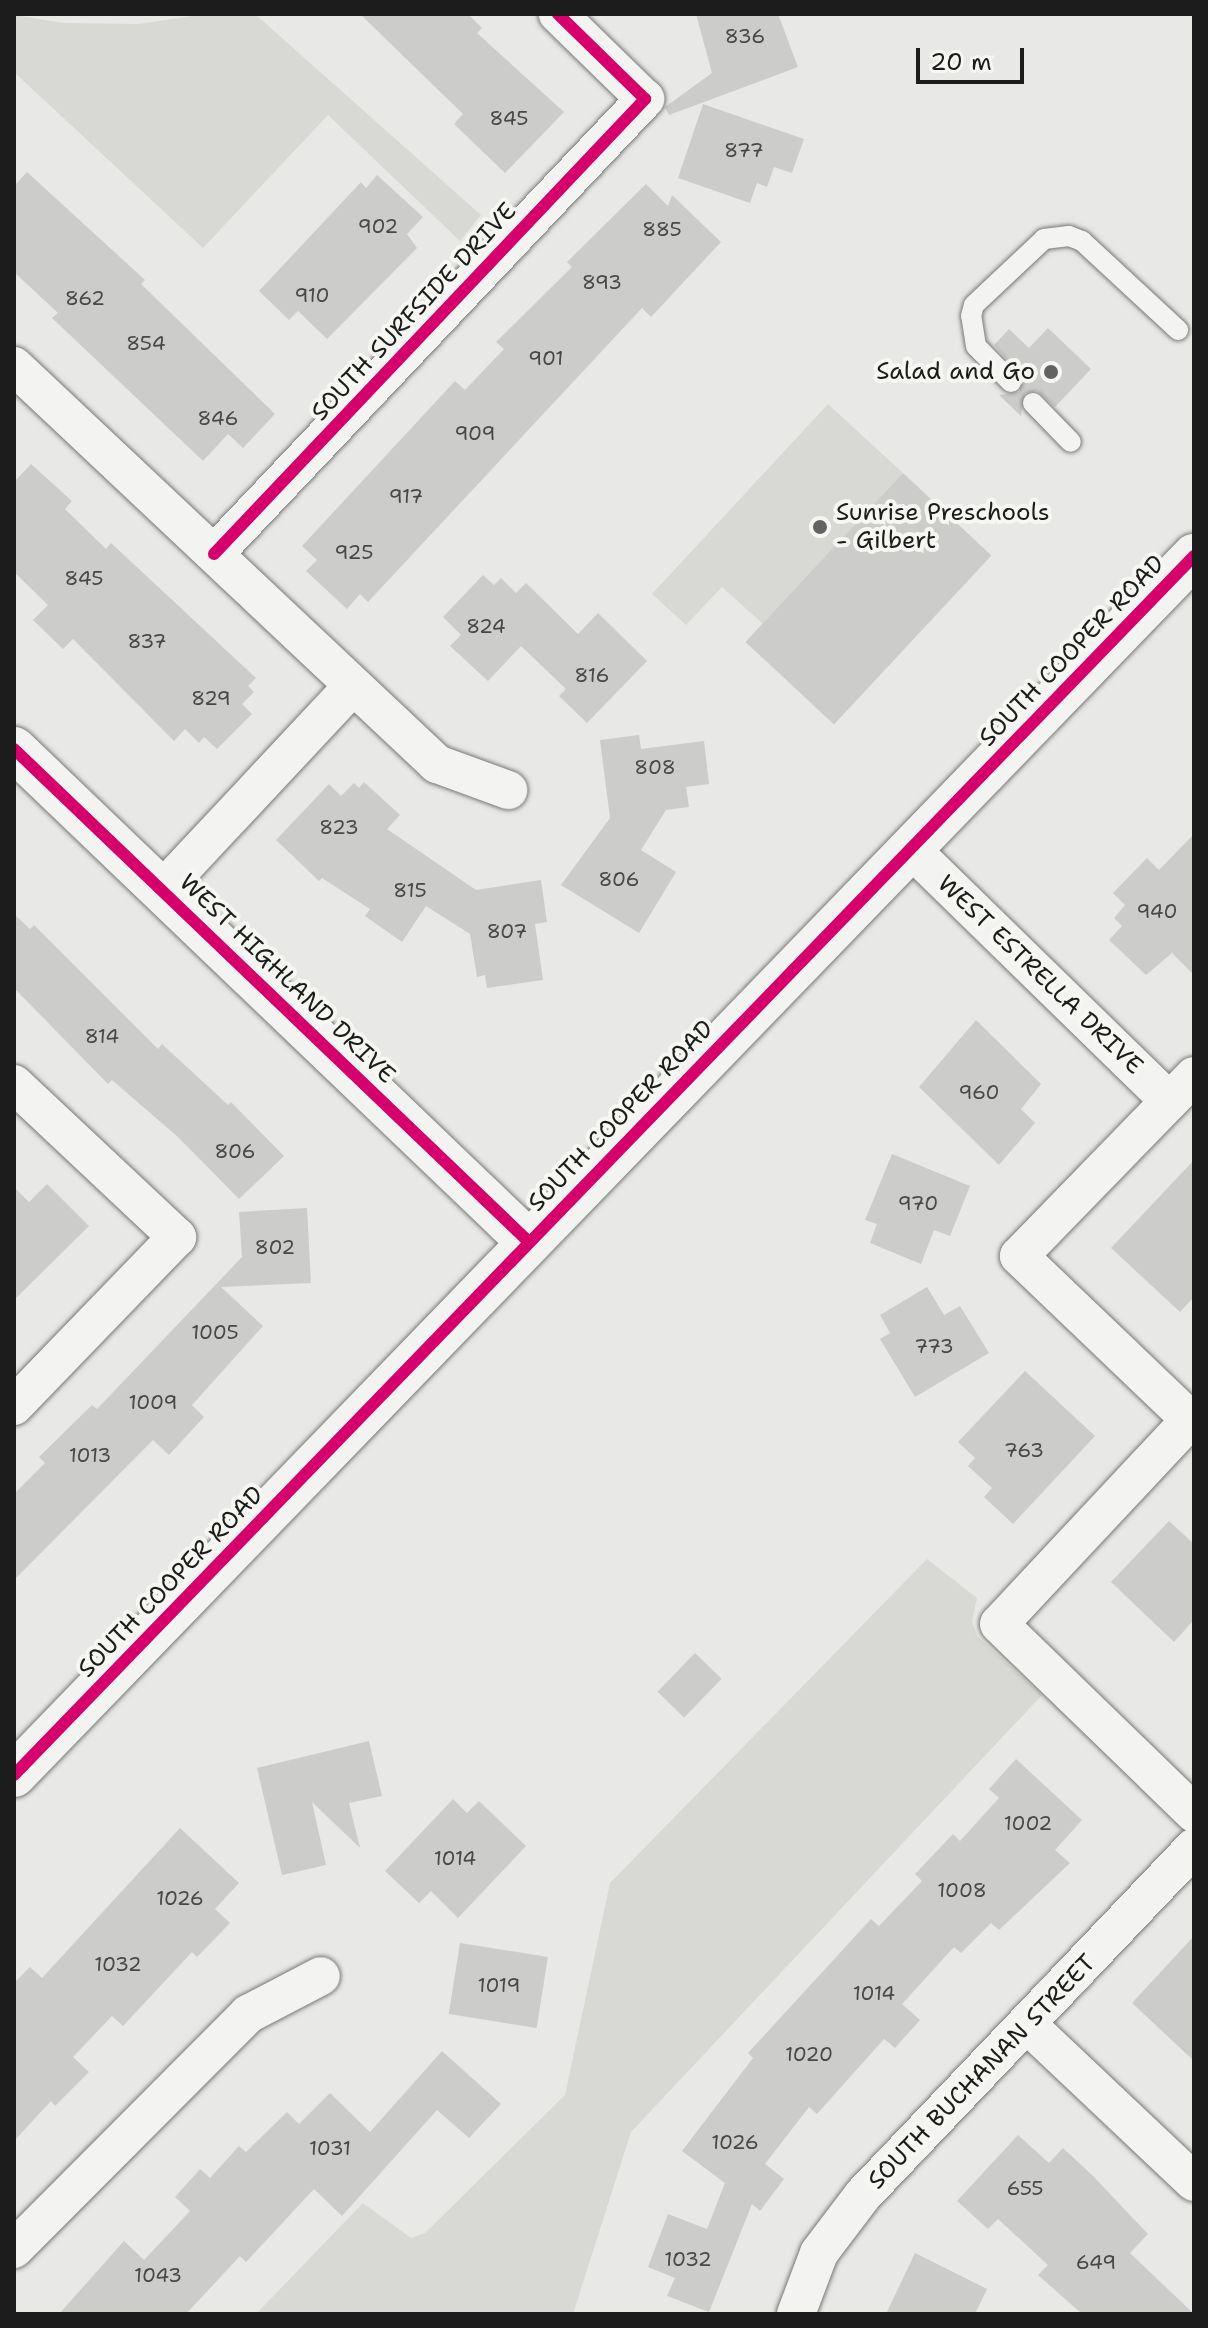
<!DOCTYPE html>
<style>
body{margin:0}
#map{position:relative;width:1208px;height:2328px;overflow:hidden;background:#e8e8e6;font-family:"Shantell Sans",sans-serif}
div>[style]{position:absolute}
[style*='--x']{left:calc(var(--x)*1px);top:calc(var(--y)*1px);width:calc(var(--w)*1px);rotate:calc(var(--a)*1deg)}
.green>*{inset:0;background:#d8d8d5}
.building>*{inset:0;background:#ccccca;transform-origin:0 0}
.roads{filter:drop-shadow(0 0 2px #787877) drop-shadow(0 0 2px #787877)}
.lane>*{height:20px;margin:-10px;padding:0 10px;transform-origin:10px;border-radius:10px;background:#f3f3f1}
.street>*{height:38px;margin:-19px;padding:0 19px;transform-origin:19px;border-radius:19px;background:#f3f3f1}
.secondary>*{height:44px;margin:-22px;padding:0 22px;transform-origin:22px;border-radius:22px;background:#f3f3f1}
.cycleway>*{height:12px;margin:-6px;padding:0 6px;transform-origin:6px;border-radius:6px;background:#d6006c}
.dots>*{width:22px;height:22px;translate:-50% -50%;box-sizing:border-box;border:4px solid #f6f6f2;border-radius:50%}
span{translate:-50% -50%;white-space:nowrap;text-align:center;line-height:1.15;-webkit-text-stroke:8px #f6f6f2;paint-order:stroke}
.number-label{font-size:20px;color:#484848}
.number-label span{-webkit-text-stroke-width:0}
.street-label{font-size:24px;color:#1c1c1c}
.poi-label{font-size:24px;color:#1c1c1c}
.right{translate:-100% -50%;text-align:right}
.left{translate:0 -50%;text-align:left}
.frame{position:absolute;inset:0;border:16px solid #1c1c1c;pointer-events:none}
.scale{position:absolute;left:916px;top:48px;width:108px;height:36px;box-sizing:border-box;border:4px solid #1c1c1c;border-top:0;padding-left:10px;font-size:24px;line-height:28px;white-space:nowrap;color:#1c1c1c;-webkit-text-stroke:6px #f6f6f2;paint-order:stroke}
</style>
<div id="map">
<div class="green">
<div style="clip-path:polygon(206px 14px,255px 14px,481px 215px,460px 241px,328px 115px,203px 248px,14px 72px,14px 15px,64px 23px,139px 24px)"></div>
<div style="clip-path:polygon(828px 404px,903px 473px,763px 624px,722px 587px,686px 625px,652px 594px)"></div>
<div style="clip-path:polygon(927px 1559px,977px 1598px,972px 1622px,978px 1637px,1042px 1695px,631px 2132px,573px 2314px,256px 2314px,363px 2203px,411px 2238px,425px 2233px,565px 2095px,610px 1883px)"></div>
</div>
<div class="building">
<div style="clip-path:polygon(360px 14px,468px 14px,482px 28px,477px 33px,564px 112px,505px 173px,454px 124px,463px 114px)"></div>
<div style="clip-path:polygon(696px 14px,778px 14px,798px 67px,669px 115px,665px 107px,712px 73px)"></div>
<div style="clip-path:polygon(703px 104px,804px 139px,792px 173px,774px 167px,767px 187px,757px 183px,750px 203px,678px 178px)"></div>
<div style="clip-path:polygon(27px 172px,145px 280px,141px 284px,275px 414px,243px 448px,228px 434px,203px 461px,52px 318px,58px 313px,14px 272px,14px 186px)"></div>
<div style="clip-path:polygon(377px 175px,423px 217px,407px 234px,417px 248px,327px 339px,298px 311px,289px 320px,259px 291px,361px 182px,366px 188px)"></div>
<div style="clip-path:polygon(646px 184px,668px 206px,672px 195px,721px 242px,651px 317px,642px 308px,368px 602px,360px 594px,347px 609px,306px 571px,317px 560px,302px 546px,455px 381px,465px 390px,504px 349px,496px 342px,572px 267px,567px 262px)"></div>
<div style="clip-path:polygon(1048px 328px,1091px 369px,1055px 407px,1037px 391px,1025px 393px,1021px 416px,999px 395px,1019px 392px,1023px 378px,994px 345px,1009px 329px,1029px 348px)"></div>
<div style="clip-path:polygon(31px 464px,72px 501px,65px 509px,106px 549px,111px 543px,256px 678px,248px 686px,254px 692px,242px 704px,252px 714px,217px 749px,204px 737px,199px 743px,185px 729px,174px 741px,73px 639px,63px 649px,33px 620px,48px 605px,14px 572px,14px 482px)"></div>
<div style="left:903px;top:473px;width:121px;height:231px;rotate:43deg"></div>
<div style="clip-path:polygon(483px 575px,494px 585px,501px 578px,516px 593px,526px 583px,578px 634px,598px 613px,647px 661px,587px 723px,559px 696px,566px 689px,521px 646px,488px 681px,450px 646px,461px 635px,443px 617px)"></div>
<div style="clip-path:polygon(639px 735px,641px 749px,704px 741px,709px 784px,686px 787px,689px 807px,666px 810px,641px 850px,676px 872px,639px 933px,561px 885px,610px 818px,600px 740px)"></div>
<div style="clip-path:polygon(364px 782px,400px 815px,387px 829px,476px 890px,541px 880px,547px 922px,535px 924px,543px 980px,487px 988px,485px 975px,477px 977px,470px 934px,426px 906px,402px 942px,365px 916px,370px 909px,322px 878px,319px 881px,276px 840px,329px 784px,341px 796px,354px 783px,359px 788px)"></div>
<div style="clip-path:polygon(1194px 834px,1194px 975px,1172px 953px,1146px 975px,1109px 940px,1122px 926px,1114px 918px,1125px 905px,1113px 893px,1147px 858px,1159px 870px)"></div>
<div style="clip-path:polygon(14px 914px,30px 929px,34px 925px,158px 1049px,162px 1044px,228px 1105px,231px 1102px,284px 1156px,239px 1199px,178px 1137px,112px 1080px,108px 1084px,14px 988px)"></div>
<div style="clip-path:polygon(976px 1020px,1041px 1084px,1021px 1109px,1035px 1123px,999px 1165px,919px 1087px)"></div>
<div style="clip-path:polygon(892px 1154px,970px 1186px,950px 1236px,934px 1230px,921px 1264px,870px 1243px,877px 1224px,865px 1220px)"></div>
<div style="clip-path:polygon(1194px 1160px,1194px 1297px,1180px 1312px,1111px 1248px)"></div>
<div style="clip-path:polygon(47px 1184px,89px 1226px,14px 1300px,14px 1187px,29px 1202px)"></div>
<div style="clip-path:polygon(307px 1208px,311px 1283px,221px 1287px,263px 1326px,192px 1405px,204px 1417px,169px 1455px,153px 1440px,14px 1580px,14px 1494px,45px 1463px,39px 1457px,92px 1405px,97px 1409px,242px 1257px,239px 1212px)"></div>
<div style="clip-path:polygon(927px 1287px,944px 1315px,960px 1306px,989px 1353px,915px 1397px,880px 1339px,890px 1333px,880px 1315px)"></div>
<div style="clip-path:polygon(1025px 1371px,1095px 1436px,1013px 1524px,984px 1497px,992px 1488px,968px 1466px,975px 1458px,958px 1442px)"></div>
<div style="clip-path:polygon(1169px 1521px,1194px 1544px,1194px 1620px,1174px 1642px,1111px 1582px)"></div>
<div style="left:695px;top:1653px;width:37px;height:54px;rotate:44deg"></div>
<div style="clip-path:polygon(369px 1741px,382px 1796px,349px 1803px,360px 1848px,312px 1802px,326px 1865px,282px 1875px,257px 1768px)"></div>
<div style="clip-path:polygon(1016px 1759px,1082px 1820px,1055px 1850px,1070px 1863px,999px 1930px,991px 1923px,961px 1953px,954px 1947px,902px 2004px,920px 2020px,895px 2048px,884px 2039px,817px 2114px,809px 2107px,765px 2164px,784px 2179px,760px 2211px,752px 2204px,709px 2312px,667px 2296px,675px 2278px,648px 2267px,668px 2214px,707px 2229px,725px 2183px,682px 2151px,753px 2058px,748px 2053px,871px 1919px,879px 1926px,922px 1881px,915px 1874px,953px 1834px,960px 1841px,999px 1798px,989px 1789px)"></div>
<div style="clip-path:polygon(453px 1799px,467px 1813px,479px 1801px,526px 1846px,458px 1918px,431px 1891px,419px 1903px,385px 1871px)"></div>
<div style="clip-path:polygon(180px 1828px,239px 1883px,215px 1909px,230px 1923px,197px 1957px,192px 1952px,123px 2026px,112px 2016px,73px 2057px,89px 2072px,55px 2106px,51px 2101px,14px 2141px,14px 1983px,30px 1967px,42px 1978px)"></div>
<div style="clip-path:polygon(1194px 1936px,1194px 2061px,1132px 2003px)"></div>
<div style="left:460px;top:1943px;width:89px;height:72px;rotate:9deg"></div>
<div style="clip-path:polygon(442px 2051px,501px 2104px,469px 2138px,437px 2110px,342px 2216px,314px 2189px,246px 2262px,240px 2256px,186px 2314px,59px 2314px,124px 2241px,144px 2260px,190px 2211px,175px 2197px,200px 2169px,210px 2178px,239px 2146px,246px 2152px,287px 2112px,299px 2124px,330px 2093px,370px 2132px)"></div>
<div style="clip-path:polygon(1018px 2135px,1049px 2163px,1063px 2148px,1092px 2175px,1148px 2234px,1130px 2253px,1194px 2314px,1082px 2314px,1038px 2275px,1048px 2265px,998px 2219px,988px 2229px,957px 2201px)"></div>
<div style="clip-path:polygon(915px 2253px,987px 2289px,975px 2314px,886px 2314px)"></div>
</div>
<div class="roads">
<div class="lane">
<div style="--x:1011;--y:382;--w:50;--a:-134.2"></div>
<div style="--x:976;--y:346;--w:30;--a:-99"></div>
<div style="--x:971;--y:316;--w:11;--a:-75"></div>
<div style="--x:974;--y:305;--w:96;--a:-43.3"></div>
<div style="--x:1044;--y:239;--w:25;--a:-7"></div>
<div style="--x:1069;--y:236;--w:14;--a:21"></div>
<div style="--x:1082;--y:241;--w:131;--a:42.8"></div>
<div style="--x:1033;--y:403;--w:54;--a:45.7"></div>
</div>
<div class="street">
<div style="--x:14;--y:366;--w:581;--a:43.26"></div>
<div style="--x:437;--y:764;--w:76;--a:20.1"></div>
<div style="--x:214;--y:554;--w:627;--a:-46.55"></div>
<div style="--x:645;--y:99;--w:122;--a:-135.7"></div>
<div style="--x:911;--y:849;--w:361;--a:44.3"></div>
<div style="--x:162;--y:890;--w:279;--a:-46.9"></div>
<div style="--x:1194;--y:1076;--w:251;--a:134.2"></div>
<div style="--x:1019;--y:1256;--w:242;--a:43.7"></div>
<div style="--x:14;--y:1084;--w:224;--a:43.2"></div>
<div style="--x:177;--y:1237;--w:235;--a:134"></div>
<div style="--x:1190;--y:1420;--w:279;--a:133.1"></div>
<div style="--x:999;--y:1624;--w:272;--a:44.1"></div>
<div style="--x:1029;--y:2026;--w:227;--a:43.4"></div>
<div style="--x:14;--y:2249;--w:332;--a:-45.1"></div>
<div style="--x:248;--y:2014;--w:82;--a:-27.5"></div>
<div style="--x:796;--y:2314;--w:65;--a:-69.3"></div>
<div style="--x:819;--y:2253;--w:73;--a:-52.8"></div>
<div style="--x:863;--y:2195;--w:480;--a:-46.4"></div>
</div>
<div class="secondary">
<div style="--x:14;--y:749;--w:713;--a:43.75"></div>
<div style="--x:14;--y:1775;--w:1697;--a:-45.93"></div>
</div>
</div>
<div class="cycleway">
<div style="--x:214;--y:554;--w:627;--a:-46.55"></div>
<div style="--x:645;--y:99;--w:122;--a:-135.7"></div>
<div style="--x:14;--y:749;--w:713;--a:43.75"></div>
<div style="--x:14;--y:1775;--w:1697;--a:-45.93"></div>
</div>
<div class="dots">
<div style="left:1051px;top:372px;background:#636363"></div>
<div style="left:820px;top:527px;background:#636363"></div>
</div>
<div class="number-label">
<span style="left:745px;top:36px">836</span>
<span style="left:509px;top:118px">845</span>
<span style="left:744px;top:150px">877</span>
<span style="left:378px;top:226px">902</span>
<span style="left:662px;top:229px">885</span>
<span style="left:602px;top:282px">893</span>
<span style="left:312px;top:295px">910</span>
<span style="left:85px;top:298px">862</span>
<span style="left:146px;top:343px">854</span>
<span style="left:546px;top:358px">901</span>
<span style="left:218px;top:418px">846</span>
<span style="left:475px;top:433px">909</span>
<span style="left:406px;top:496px">917</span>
<span style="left:354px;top:552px">925</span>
<span style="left:84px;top:578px">845</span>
<span style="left:486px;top:626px">824</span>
<span style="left:147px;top:641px">837</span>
<span style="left:592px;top:675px">816</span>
<span style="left:211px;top:698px">829</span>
<span style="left:655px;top:767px">808</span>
<span style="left:339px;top:827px">823</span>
<span style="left:619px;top:879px">806</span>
<span style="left:410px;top:890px">815</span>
<span style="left:1157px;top:911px">940</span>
<span style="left:507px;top:931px">807</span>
<span style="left:102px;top:1036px">814</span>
<span style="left:979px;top:1092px">960</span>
<span style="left:235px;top:1151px">806</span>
<span style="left:918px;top:1203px">970</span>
<span style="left:275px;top:1247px">802</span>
<span style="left:215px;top:1332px">1005</span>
<span style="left:934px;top:1346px">773</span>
<span style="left:153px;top:1402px">1009</span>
<span style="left:1024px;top:1450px">763</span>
<span style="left:90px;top:1455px">1013</span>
<span style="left:1028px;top:1823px">1002</span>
<span style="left:455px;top:1858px">1014</span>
<span style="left:962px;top:1890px">1008</span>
<span style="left:180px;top:1898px">1026</span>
<span style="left:118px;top:1964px">1032</span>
<span style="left:499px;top:1985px">1019</span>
<span style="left:874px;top:1993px">1014</span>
<span style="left:809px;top:2054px">1020</span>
<span style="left:735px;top:2142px">1026</span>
<span style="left:330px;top:2148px">1031</span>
<span style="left:1025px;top:2188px">655</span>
<span style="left:688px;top:2259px">1032</span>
<span style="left:1096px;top:2262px">649</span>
<span style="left:158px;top:2275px">1043</span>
</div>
<div class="street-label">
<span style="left:414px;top:312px;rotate:-47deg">SOUTH SURFSIDE DRIVE</span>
<span style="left:1072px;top:651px;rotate:-46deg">SOUTH COOPER ROAD</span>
<span style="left:1040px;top:975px;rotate:44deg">WEST ESTRELLA DRIVE</span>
<span style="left:287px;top:979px;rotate:44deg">WEST HIGHLAND DRIVE</span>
<span style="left:621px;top:1116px;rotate:-46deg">SOUTH COOPER ROAD</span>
<span style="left:171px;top:1582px;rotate:-46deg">SOUTH COOPER ROAD</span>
<span style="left:982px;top:2072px;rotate:-46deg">SOUTH BUCHANAN STREET</span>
</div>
<div class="poi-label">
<span class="right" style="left:1035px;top:372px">Salad and Go</span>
<span class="left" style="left:836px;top:527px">Sunrise Preschools<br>- Gilbert</span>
</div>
<div class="frame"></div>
<div class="scale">20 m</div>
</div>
